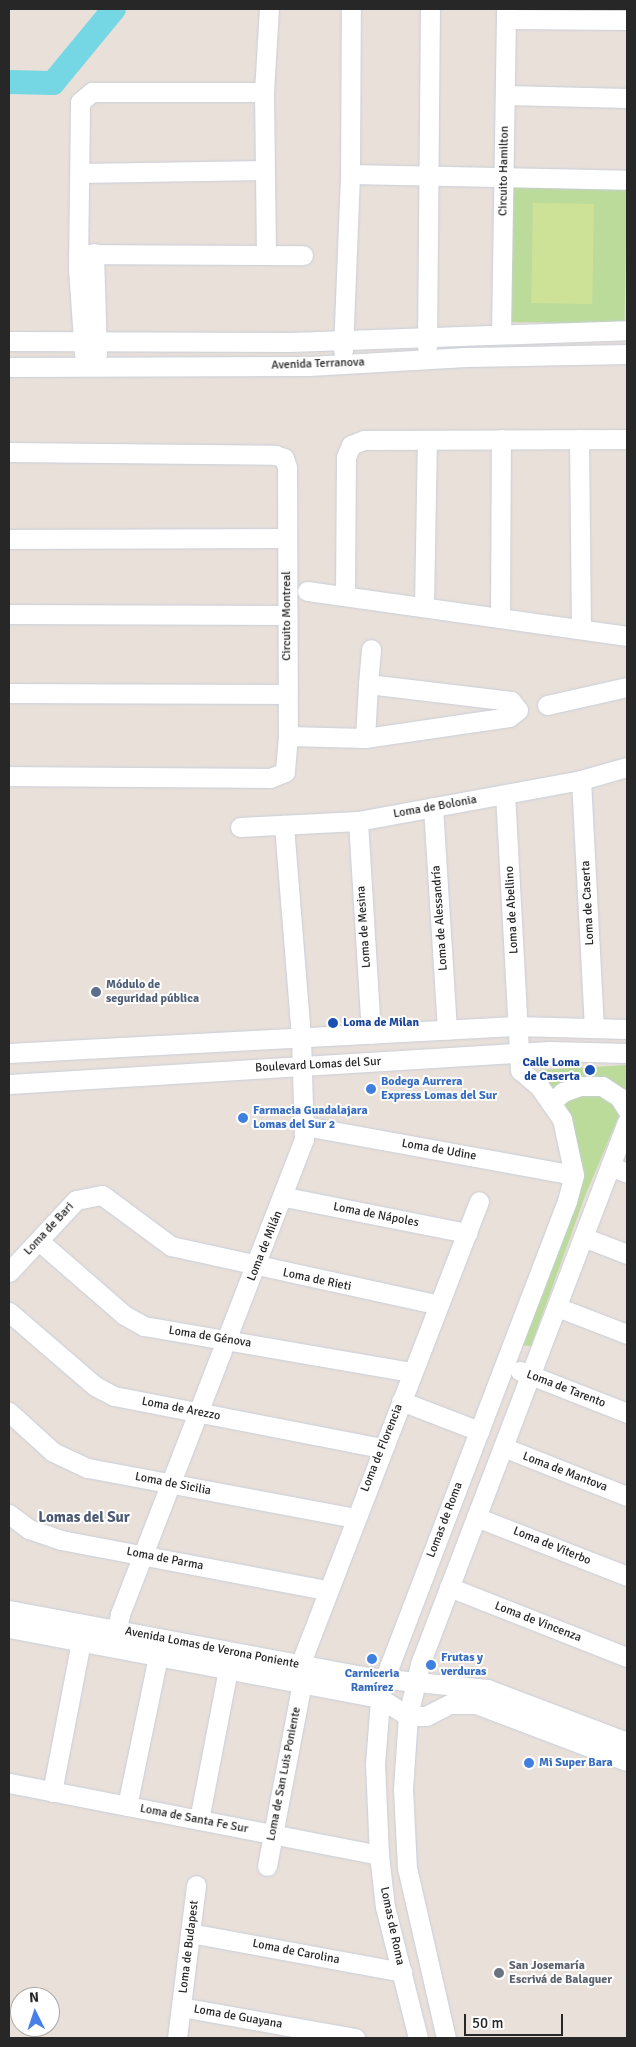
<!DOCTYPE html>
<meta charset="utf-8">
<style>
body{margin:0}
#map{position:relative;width:636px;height:2047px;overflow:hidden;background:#e9e0da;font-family:Signika,sans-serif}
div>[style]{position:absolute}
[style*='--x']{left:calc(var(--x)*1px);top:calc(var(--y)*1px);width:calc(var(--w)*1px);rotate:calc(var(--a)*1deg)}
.green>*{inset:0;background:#bbdb9b;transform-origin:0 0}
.pitch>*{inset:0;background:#cee297;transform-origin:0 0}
.river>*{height:24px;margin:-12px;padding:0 12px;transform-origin:12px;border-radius:12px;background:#75d7e3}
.roads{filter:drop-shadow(0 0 1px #c8ced8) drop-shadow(0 0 1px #c8ced8)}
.minor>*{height:19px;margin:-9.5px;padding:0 9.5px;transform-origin:9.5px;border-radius:9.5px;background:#fff}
.dots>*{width:14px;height:14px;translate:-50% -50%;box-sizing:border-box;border:2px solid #fff;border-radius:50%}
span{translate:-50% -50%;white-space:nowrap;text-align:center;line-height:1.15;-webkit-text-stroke:4px #fff;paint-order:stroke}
.street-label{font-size:12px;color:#272727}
.service-label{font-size:12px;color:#4e5e75;font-weight:700}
.left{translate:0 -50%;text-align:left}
.transit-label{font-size:12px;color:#164399;font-weight:700}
.right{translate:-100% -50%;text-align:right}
.shop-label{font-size:12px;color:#366cbe;font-weight:700}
.worship-label{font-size:12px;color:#5b616d;font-weight:700}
.quarter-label{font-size:15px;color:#4c5973;font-weight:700}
.frame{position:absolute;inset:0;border:10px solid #272727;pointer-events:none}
.north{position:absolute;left:10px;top:1987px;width:50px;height:50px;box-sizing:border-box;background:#fff;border:1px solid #a9a9a9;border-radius:50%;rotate:356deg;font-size:14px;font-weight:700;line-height:20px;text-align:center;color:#272727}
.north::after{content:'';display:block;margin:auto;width:18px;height:22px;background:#477fe9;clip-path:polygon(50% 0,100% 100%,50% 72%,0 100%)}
.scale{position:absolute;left:464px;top:2014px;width:99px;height:22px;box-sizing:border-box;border:2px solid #272727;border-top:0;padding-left:6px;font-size:15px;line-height:18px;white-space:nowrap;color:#272727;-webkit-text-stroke:4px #fff;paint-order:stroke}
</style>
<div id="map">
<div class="green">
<div style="left:510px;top:182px;width:117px;height:140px;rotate:1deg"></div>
<div style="clip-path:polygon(627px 1065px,627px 1097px,585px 1196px,531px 1346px,515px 1345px,579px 1176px,574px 1131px,539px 1070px)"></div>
</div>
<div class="pitch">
<div style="left:533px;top:203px;width:61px;height:100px;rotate:1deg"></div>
</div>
<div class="river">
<div style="--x:9;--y:82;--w:44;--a:1.3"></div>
<div style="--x:53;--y:83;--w:96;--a:-50.5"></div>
</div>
<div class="roads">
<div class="minor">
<div style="--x:506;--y:19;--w:121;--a:0.5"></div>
<div style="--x:506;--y:95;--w:121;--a:1.4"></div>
<div style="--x:80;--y:173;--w:185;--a:-0.9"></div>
<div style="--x:350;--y:174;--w:277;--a:1.2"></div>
<div style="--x:94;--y:253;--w:101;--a:88.3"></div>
<div style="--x:78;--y:254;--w:225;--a:0.3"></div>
<div style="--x:266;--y:255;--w:163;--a:-90.7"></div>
<div style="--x:264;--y:92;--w:83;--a:-86.6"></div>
<div style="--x:501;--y:333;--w:324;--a:-89.1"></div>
<div style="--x:9;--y:341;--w:281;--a:0.2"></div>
<div style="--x:290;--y:342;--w:337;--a:-2"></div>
<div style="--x:427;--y:347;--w:338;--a:-89.5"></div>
<div style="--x:343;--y:350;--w:176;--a:-87.7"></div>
<div style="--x:350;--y:174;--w:165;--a:-89.7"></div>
<div style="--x:84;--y:354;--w:85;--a:-94"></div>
<div style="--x:78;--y:269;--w:167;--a:-89.3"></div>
<div style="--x:80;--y:102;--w:16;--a:-40"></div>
<div style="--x:92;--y:92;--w:172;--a:0"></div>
<div style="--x:9;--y:367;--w:300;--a:-0.2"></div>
<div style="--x:309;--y:366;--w:157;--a:-3.3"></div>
<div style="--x:466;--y:357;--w:161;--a:-1.1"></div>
<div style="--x:579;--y:439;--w:190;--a:89.4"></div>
<div style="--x:9;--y:452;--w:266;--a:0.6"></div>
<div style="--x:275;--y:455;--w:9;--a:18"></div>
<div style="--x:284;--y:458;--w:9;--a:72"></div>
<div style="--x:287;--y:467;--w:269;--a:89.8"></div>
<div style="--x:288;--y:736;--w:36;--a:95"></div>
<div style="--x:285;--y:772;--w:16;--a:158"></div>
<div style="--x:270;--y:778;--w:261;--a:-179.6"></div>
<div style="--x:9;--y:539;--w:278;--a:-0.2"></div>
<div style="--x:307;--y:591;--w:323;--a:8"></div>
<div style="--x:345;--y:596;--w:139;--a:-89.6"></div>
<div style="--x:346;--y:457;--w:13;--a:-67"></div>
<div style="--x:351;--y:445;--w:14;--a:-21"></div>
<div style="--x:364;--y:440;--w:263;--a:-0.2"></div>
<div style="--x:424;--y:607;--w:167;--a:-89"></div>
<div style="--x:9;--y:614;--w:278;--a:0.2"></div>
<div style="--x:500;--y:618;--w:179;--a:-89.7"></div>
<div style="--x:368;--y:684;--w:144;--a:6.8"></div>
<div style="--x:511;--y:701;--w:11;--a:52"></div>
<div style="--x:518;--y:710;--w:11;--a:142"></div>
<div style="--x:509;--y:717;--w:146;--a:171.7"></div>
<div style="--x:365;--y:738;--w:54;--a:-86.8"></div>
<div style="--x:368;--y:684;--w:35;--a:-85"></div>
<div style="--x:9;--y:693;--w:278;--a:0.2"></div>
<div style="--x:547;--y:705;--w:82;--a:-12.7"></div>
<div style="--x:288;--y:736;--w:77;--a:1.5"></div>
<div style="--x:581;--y:780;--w:246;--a:87"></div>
<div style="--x:433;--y:807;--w:223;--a:86.4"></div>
<div style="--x:358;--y:821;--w:213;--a:86.5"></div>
<div style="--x:240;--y:827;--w:118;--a:-2.9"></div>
<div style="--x:358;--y:821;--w:227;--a:-10.4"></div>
<div style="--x:581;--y:780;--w:48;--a:-15.8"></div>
<div style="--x:9;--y:1053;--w:507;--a:-3.05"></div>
<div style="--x:515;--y:1026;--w:112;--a:1.5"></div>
<div style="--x:9;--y:1084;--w:541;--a:-3.5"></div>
<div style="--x:549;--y:1051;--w:78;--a:1.5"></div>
<div style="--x:551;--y:1103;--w:16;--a:-43"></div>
<div style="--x:563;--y:1092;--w:18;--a:-19"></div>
<div style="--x:580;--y:1086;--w:22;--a:0"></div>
<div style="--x:602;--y:1086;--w:20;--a:33"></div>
<div style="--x:619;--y:1097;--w:15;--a:58"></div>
<div style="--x:305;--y:1126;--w:273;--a:10.3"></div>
<div style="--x:610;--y:1166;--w:18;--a:22"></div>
<div style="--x:285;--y:1197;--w:186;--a:11.2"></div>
<div style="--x:583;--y:1237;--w:47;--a:21.1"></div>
<div style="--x:39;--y:1241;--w:113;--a:41"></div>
<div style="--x:124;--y:1315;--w:23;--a:29"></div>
<div style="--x:144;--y:1326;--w:270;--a:9.8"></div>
<div style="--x:9;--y:1272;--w:98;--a:-47.1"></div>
<div style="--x:76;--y:1200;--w:26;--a:-11"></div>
<div style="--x:102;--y:1195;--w:86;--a:36.5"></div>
<div style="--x:171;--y:1246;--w:274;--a:12.4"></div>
<div style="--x:557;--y:1307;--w:75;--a:21.1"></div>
<div style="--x:9;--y:1312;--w:113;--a:40.7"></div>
<div style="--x:95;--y:1386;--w:21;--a:28"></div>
<div style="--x:114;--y:1396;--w:273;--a:11"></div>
<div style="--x:520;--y:1371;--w:115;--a:21.4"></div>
<div style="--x:401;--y:1401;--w:84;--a:21"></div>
<div style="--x:9;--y:1412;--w:59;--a:42.3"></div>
<div style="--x:53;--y:1452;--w:38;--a:25"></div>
<div style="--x:88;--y:1468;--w:271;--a:10.6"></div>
<div style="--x:503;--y:1447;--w:133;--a:21.6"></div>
<div style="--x:9;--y:1514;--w:25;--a:37"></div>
<div style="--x:29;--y:1529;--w:34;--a:19"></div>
<div style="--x:61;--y:1540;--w:270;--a:10.7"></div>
<div style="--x:476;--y:1517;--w:162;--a:21.3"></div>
<div style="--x:449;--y:1587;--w:191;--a:21.5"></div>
<div style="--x:9;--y:1610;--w:364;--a:10.6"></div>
<div style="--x:367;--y:1677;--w:121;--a:5.7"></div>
<div style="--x:487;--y:1689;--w:150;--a:20.7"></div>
<div style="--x:9;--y:1628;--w:378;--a:10.7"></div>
<div style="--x:380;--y:1698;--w:33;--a:33"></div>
<div style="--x:408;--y:1716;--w:18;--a:0"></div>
<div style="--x:426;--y:1716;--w:27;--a:-27"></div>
<div style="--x:450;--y:1704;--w:26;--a:0"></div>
<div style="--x:476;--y:1704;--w:161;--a:20.7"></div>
<div style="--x:112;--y:1647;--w:34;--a:-76"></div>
<div style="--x:120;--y:1614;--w:509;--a:-68.83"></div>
<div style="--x:304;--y:1139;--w:102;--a:-91.7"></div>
<div style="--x:301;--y:1037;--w:213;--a:-94.6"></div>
<div style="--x:300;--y:1665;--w:497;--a:-68.9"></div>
<div style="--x:9;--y:1783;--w:377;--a:11"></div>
<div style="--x:52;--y:1792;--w:153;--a:-79.1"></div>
<div style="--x:127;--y:1806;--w:153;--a:-78.3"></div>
<div style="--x:199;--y:1820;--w:154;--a:-79.1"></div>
<div style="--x:267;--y:1866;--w:186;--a:-79.2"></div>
<div style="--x:190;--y:1933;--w:216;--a:10.4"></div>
<div style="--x:181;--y:2007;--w:177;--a:10.1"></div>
<div style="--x:177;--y:2038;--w:154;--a:-82.9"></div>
<div style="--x:418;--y:2038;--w:135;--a:-104.1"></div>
<div style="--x:385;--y:1907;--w:52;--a:-96.6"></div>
<div style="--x:379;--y:1855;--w:91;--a:-92.5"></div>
<div style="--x:375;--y:1764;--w:76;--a:-85.5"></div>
<div style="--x:381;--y:1688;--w:521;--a:-69.1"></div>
<div style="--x:567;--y:1201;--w:27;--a:-75"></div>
<div style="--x:574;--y:1175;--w:57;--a:-102.1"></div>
<div style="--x:562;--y:1119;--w:39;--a:-125"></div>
<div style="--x:540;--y:1087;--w:26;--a:-140"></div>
<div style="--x:520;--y:1070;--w:275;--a:-93.1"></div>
<div style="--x:446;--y:2038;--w:174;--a:-102.9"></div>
<div style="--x:407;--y:1868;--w:79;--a:-92.9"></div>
<div style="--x:403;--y:1789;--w:73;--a:-86.1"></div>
<div style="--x:408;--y:1716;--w:53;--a:-77"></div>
<div style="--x:420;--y:1664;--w:580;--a:-69.1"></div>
</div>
</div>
<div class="dots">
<div style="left:96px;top:992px;background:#5c6f8a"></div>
<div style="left:333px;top:1023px;background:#1a4fb4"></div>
<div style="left:590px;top:1070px;background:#1a4fb4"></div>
<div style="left:371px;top:1089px;background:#3f7fe0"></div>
<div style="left:243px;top:1118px;background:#3f7fe0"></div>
<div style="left:372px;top:1659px;background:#3f7fe0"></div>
<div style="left:431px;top:1665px;background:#3f7fe0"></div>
<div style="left:529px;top:1763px;background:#3f7fe0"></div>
<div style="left:499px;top:1973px;background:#6b7280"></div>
</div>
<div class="street-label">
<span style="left:504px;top:171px;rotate:-89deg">Circuito Hamilton</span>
<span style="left:318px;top:364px;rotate:-2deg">Avenida Terranova</span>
<span style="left:287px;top:616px;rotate:-90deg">Circuito Montreal</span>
<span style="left:435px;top:807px;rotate:-10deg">Loma de Bolonia</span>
<span style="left:588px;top:903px;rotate:-93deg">Loma de Caserta</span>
<span style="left:512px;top:910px;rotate:-93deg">Loma de Abellino</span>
<span style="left:440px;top:918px;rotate:-94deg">Loma de Alessandría</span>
<span style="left:364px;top:927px;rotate:-94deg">Loma de Mesina</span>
<span style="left:318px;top:1065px;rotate:-3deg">Boulevard Lomas del Sur</span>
<span style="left:439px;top:1150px;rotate:10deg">Loma de Udine</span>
<span style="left:376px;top:1215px;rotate:11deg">Loma de Nápoles</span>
<span style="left:49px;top:1229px;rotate:-47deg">Loma de Bari</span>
<span style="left:265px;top:1246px;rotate:-68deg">Loma de Milán</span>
<span style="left:317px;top:1280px;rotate:12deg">Loma de Rieti</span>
<span style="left:210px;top:1337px;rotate:9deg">Loma de Génova</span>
<span style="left:566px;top:1389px;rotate:21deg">Loma de Tarento</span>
<span style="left:181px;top:1409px;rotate:11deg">Loma de Arezzo</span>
<span style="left:382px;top:1448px;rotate:-68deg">Loma de Florencia</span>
<span style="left:565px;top:1472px;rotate:21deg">Loma de Mantova</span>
<span style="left:173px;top:1484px;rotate:11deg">Loma de Sicilia</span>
<span style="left:445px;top:1520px;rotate:-69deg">Lomas de Roma</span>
<span style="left:552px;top:1546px;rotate:22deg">Loma de Viterbo</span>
<span style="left:165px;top:1559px;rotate:11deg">Loma de Parma</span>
<span style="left:538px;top:1622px;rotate:21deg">Loma de Vincenza</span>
<span style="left:212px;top:1648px;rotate:11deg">Avenida Lomas de Verona Poniente</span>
<span style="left:284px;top:1774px;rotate:-79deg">Loma de San Luis Poniente</span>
<span style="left:194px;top:1819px;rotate:11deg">Loma de Santa Fe Sur</span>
<span style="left:392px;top:1926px;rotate:78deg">Lomas de Roma</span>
<span style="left:189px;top:1947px;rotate:-83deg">Loma de Budapest</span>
<span style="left:296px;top:1952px;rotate:11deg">Loma de Carolina</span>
<span style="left:238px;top:2017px;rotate:10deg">Loma de Guayana</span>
</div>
<div class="service-label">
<span class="left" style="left:106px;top:992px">Módulo de<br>seguridad pública</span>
</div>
<div class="transit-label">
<span class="left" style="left:343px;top:1023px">Loma de Milan</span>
<span class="right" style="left:580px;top:1070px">Calle Loma<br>de Caserta</span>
</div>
<div class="shop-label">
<span class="left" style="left:381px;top:1089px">Bodega Aurrera<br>Express Lomas del Sur</span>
<span class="left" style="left:253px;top:1118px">Farmacia Guadalajara<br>Lomas del Sur 2</span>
<span class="left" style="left:441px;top:1665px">Frutas y<br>verduras</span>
<span style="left:372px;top:1681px">Carniceria<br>Ramírez</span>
<span class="left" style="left:539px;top:1763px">Mi Super Bara</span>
</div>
<div class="worship-label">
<span class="left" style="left:509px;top:1973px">San Josemaría<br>Escrivá de Balaguer</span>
</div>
<div class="quarter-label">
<span style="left:84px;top:1518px">Lomas del Sur</span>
</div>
<div class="frame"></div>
<div class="north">N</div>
<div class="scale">50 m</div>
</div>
